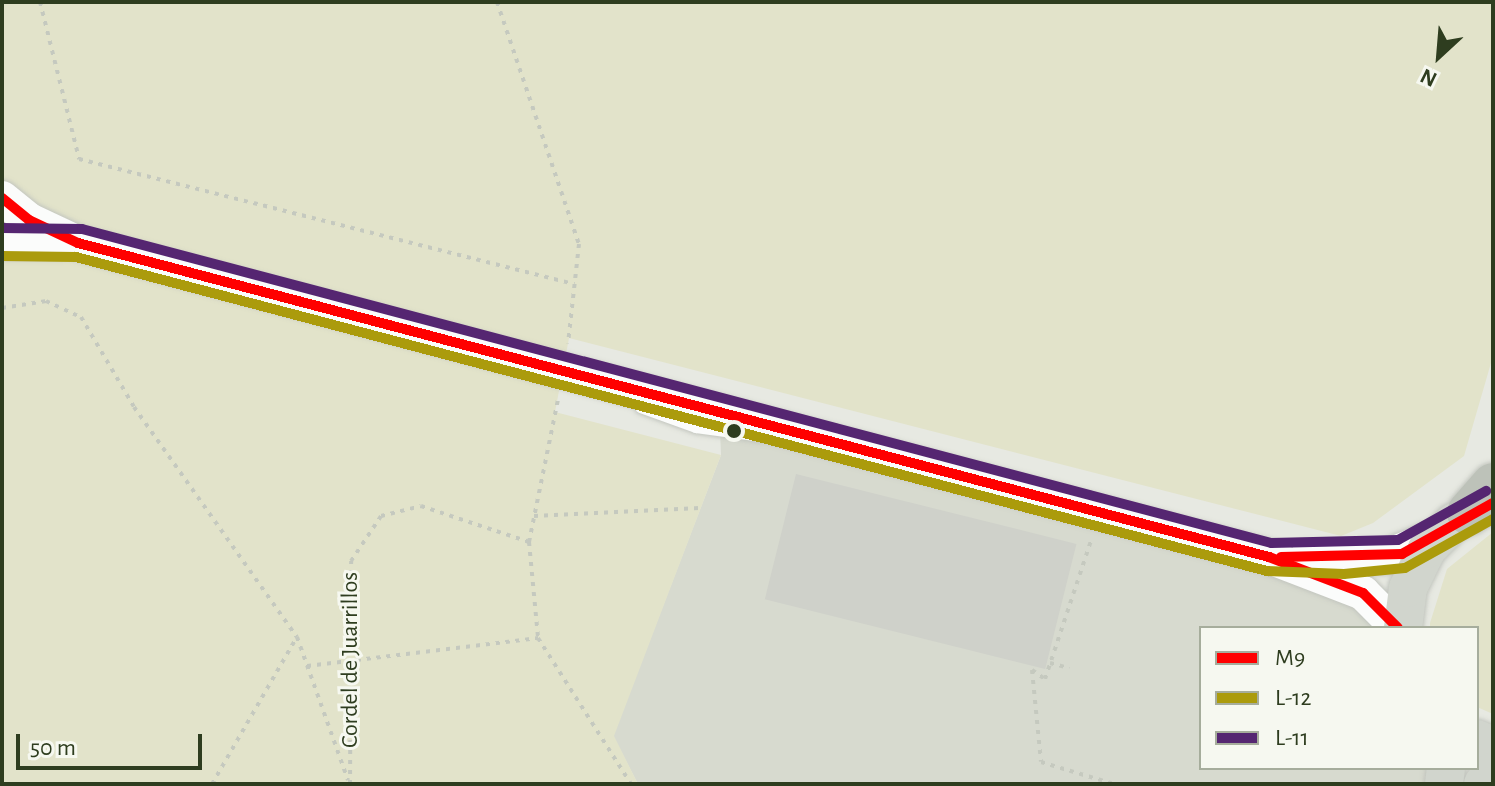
<!DOCTYPE html>
<style>
body{margin:0}
#map{position:relative;width:1495px;height:786px;overflow:hidden;background:#e7e9e2;font-family:"Alegreya Sans",sans-serif}
div>[style]{position:absolute}
[style*='--x']{left:calc(var(--x)*1px);top:calc(var(--y)*1px);width:calc(var(--w)*1px);rotate:calc(var(--a)*1deg)}
.built>*{inset:0;background:#d7dacf}
.green>*{inset:0;background:#e2e3ca}
.building>*{inset:0;background:#cfd1ca;transform-origin:0 0}
.path>*{height:4px;margin-top:-2px;transform-origin:0;background:repeating-linear-gradient(90deg,#c5c9bf 0 4px,transparent 0 10px)}
.roads{filter:drop-shadow(0 0 2px #c3c6bf) drop-shadow(0 0 2px #c3c6bf)}
.lane>*{height:12px;margin:-6px;padding:0 6px;transform-origin:6px;border-radius:6px;background:#fbfcfb}
.secondary>*{height:34px;margin:-17px;padding:0 17px;transform-origin:17px;border-radius:17px;background:#fbfcfb}
.primary>*{height:38px;margin:-19px;padding:0 19px;transform-origin:19px;border-radius:19px;background:#d1d5cd}
.highway>*{height:44px;margin:-22px;padding:0 22px;transform-origin:22px;border-radius:22px;background:#bdc2b9}
.bus-1>*{height:10px;margin:-5px;padding:0 5px;transform-origin:5px;border-radius:5px;background:#f00}
.bus-2>*{height:10px;margin:-5px;padding:0 5px;transform-origin:5px;border-radius:5px;background:#ab9b0c}
.bus-3>*{height:10px;margin:-5px;padding:0 5px;transform-origin:5px;border-radius:5px;background:#552671}
.dots>*{width:22px;height:22px;translate:-50% -50%;box-sizing:border-box;border:4px solid #f6f8f0;border-radius:50%}
span{translate:-50% -50%;white-space:nowrap;text-align:center;line-height:1.15;-webkit-text-stroke:6px #f6f8f0;paint-order:stroke}
.street-label{font-size:24px;color:#2e3d1f}
.frame{position:absolute;inset:0;border:4px solid #2e3d1f;pointer-events:none}
.legend{position:absolute;left:1199px;top:626px;width:280px;height:144px;box-sizing:border-box;background:#f6f8f0;border:2px solid #a6ad9c;margin:0;padding:10px 14px;list-style:none;font-size:24px;color:#2e3d1f}
.legend li{display:flex;align-items:center;gap:16px;height:40px}
.legend b{width:40px;border:2px solid #a6ad9c}
.north{position:absolute;left:1399px;top:16px;width:80px;height:80px;-webkit-text-stroke:6px #f6f8f0;paint-order:stroke;rotate:206deg;font-size:22px;font-weight:700;line-height:32px;text-align:center;color:#2e3d1f}
.north::after{content:'';display:block;margin:auto;width:28px;height:36px;background:#2e3d1f;clip-path:polygon(50% 0,100% 100%,50% 72%,0 100%)}
.scale{position:absolute;left:16px;top:734px;width:186px;height:36px;box-sizing:border-box;border:4px solid #2e3d1f;border-top:0;padding-left:10px;font-size:24px;line-height:28px;white-space:nowrap;color:#2e3d1f;-webkit-text-stroke:6px #f6f8f0;paint-order:stroke}
</style>
<div id="map">
<div class="built">
<div style="clip-path:polygon(720px 429px,1314px 584px,1359px 603px,1385px 628px,1201px 628px,1201px 768px,1435px 768px,1481px 784px,638px 784px,613px 736px,721px 455px)"></div>
</div>
<div class="green">
<div style="clip-path:polygon(2px 2px,1493px 2px,1493px 356px,1464px 456px,1373px 523px,1341px 536px,569px 338px,555px 412px,721px 455px,614px 736px,638px 784px,2px 784px)"></div>
<div style="clip-path:polygon(1493px 532px,1493px 714px,1477px 707px,1477px 628px,1430px 628px,1430px 623px,1447px 569px)"></div>
</div>
<div class="building">
<div style="left:796px;top:474px;width:289px;height:129px;rotate:14deg"></div>
</div>
<div class="path">
<div style="--x:40;--y:2;--w:162;--a:76"></div>
<div style="--x:79;--y:159;--w:511;--a:14.17"></div>
<div style="--x:497;--y:2;--w:256;--a:71.3"></div>
<div style="--x:579;--y:244;--w:100;--a:96.3"></div>
<div style="--x:2;--y:308;--w:45;--a:-9"></div>
<div style="--x:46;--y:301;--w:38;--a:25"></div>
<div style="--x:81;--y:317;--w:104;--a:59.5"></div>
<div style="--x:134;--y:407;--w:282;--a:54.7"></div>
<div style="--x:297;--y:637;--w:152;--a:70.4"></div>
<div style="--x:534;--y:516;--w:166;--a:-2.8"></div>
<div style="--x:529;--y:542;--w:96;--a:84.6"></div>
<div style="--x:538;--y:638;--w:173;--a:57.5"></div>
<div style="--x:1050;--y:663;--w:20;--a:15"></div>
<div style="--x:307;--y:666;--w:233;--a:-6.9"></div>
<div style="--x:1032;--y:670;--w:92;--a:84.4"></div>
<div style="--x:1041;--y:762;--w:76;--a:16.8"></div>
<div style="--x:1032;--y:670;--w:16;--a:35"></div>
<div style="--x:1045;--y:679;--w:145;--a:-71.6"></div>
<div style="--x:212;--y:784;--w:170;--a:-60"></div>
<div style="--x:350;--y:784;--w:223;--a:-89.7"></div>
<div style="--x:351;--y:561;--w:54;--a:-56.3"></div>
<div style="--x:381;--y:516;--w:41;--a:-14"></div>
<div style="--x:421;--y:506;--w:114;--a:18.4"></div>
<div style="--x:529;--y:542;--w:146;--a:-78.5"></div>
</div>
<div class="roads">
<div class="lane">
<div style="--x:641;--y:407;--w:59;--a:20"></div>
<div style="--x:696;--y:427;--w:67;--a:7.8"></div>
</div>
<div class="secondary">
<div style="--x:2;--y:198;--w:35;--a:39"></div>
<div style="--x:29;--y:220;--w:54;--a:25.1"></div>
<div style="--x:78;--y:243;--w:1232;--a:14.77"></div>
<div style="--x:1269;--y:557;--w:101;--a:21"></div>
<div style="--x:1363;--y:593;--w:49;--a:45"></div>
<div style="--x:2;--y:242;--w:59;--a:0"></div>
<div style="--x:1306;--y:558;--w:79;--a:-0.7"></div>
<div style="--x:1385;--y:557;--w:58;--a:-22.2"></div>
</div>
<div class="primary">
<div style="--x:1403;--y:628;--w:40;--a:-82.9"></div>
<div style="--x:1408;--y:588;--w:43;--a:-64"></div>
<div style="--x:1427;--y:549;--w:37;--a:-45"></div>
<div style="--x:1453;--y:523;--w:45;--a:-26.6"></div>
<div style="--x:1477;--y:739;--w:17;--a:24"></div>
<div style="--x:1444;--y:784;--w:16;--a:-83"></div>
<div style="--x:1483;--y:784;--w:16;--a:-52"></div>
</div>
<div class="highway">
<div style="--x:1469;--y:513;--w:37;--a:-49"></div>
</div>
</div>
<div class="bus-1">
<div style="--x:2;--y:198;--w:35;--a:39"></div>
<div style="--x:29;--y:220;--w:54;--a:25.1"></div>
<div style="--x:78;--y:243;--w:1232;--a:14.77"></div>
<div style="--x:1269;--y:557;--w:101;--a:21"></div>
<div style="--x:1363;--y:593;--w:49;--a:45"></div>
<div style="--x:1281;--y:557;--w:121;--a:-1.4"></div>
<div style="--x:1402;--y:554;--w:104;--a:-29.3"></div>
</div>
<div class="bus-2">
<div style="--x:2;--y:256;--w:74;--a:0.8"></div>
<div style="--x:76;--y:257;--w:1232;--a:14.77"></div>
<div style="--x:1267;--y:571;--w:77;--a:2.2"></div>
<div style="--x:1344;--y:574;--w:61;--a:-5.6"></div>
<div style="--x:1405;--y:568;--w:101;--a:-29.1"></div>
</div>
<div class="bus-3">
<div style="--x:2;--y:228;--w:80;--a:0.7"></div>
<div style="--x:82;--y:229;--w:1230;--a:14.79"></div>
<div style="--x:1271;--y:543;--w:127;--a:-1.4"></div>
<div style="--x:1398;--y:540;--w:101;--a:-29.1"></div>
</div>
<div class="dots">
<div style="left:734px;top:431px;background:#2e3d1f"></div>
</div>
<div class="street-label">
<span style="left:351px;top:660px;rotate:-90deg">Cordel de Juarrillos</span>
</div>
<div class="frame"></div>
<ul class="legend">
<li><b style="height:10px;background:#f00"></b>M9</li>
<li><b style="height:10px;background:#ab9b0c"></b>L-12</li>
<li><b style="height:10px;background:#552671"></b>L-11</li>
</ul>
<div class="north">N</div>
<div class="scale">50 m</div>
</div>
